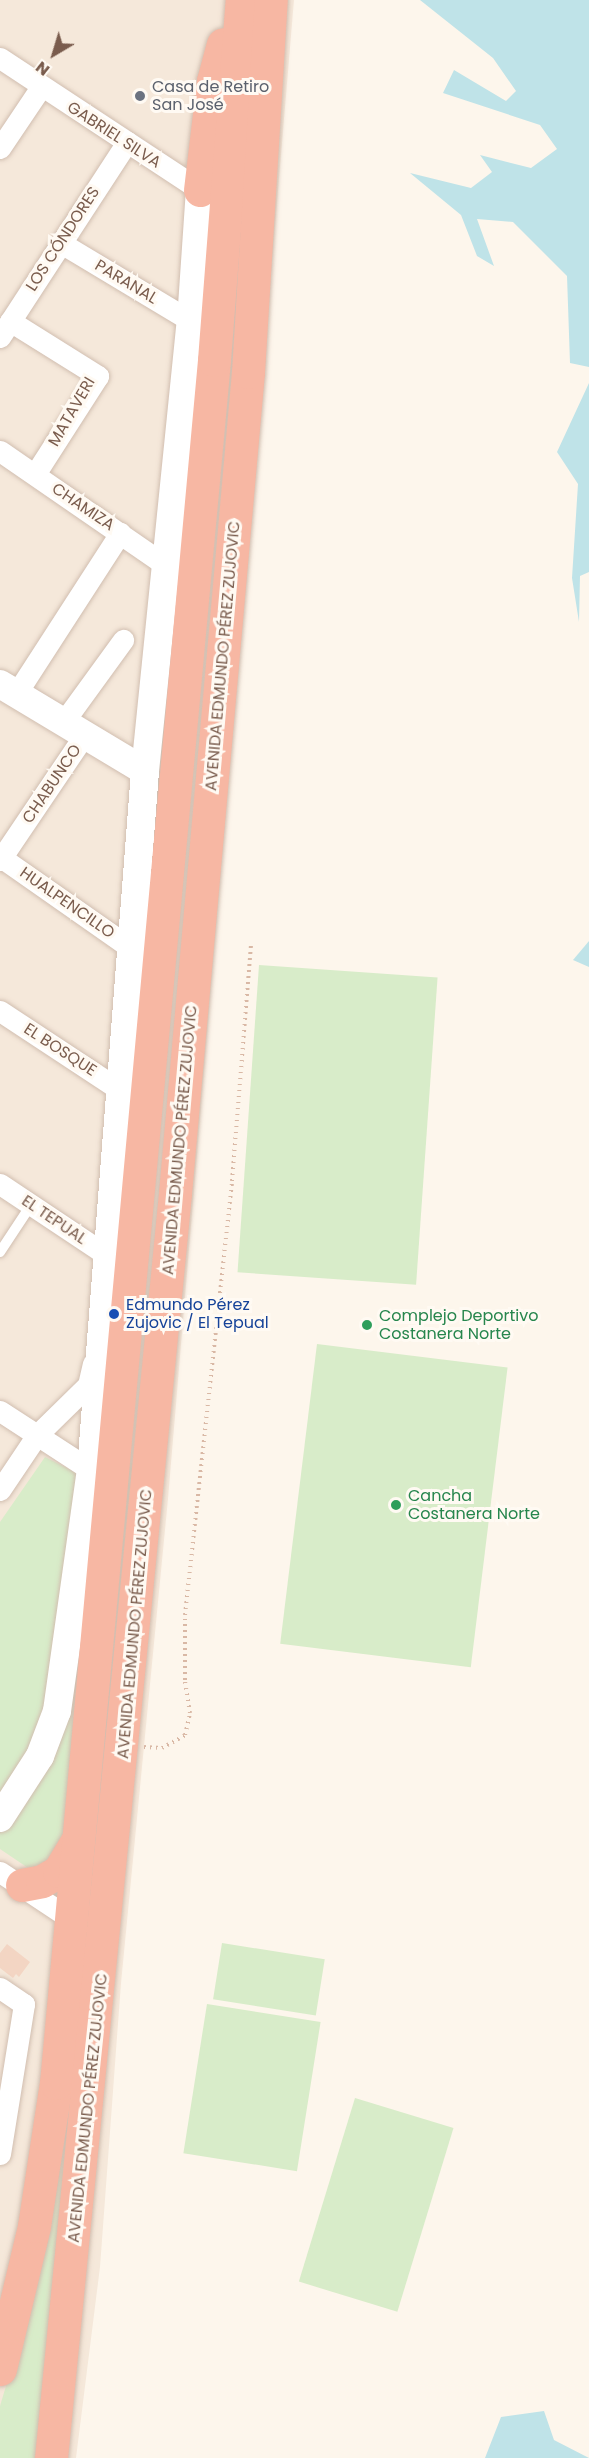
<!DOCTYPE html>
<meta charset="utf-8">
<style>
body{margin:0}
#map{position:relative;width:589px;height:2458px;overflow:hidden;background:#fdf6ec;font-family:Poppins,sans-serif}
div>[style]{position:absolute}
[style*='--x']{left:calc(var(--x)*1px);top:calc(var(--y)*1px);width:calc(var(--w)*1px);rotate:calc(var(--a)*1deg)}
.residential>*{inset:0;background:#f5e8da}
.green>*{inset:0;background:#d8ecc9;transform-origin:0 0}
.water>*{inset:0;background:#bfe3e8}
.building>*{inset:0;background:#f3d5c3}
.path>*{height:4px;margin-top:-2px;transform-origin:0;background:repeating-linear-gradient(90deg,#d9b8a5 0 1.5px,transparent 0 6px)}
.roads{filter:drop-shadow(0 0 2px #d1beb0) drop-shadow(0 0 2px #d1beb0)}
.lane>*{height:10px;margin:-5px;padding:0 5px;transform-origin:5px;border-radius:5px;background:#fff}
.street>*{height:21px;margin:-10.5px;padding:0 10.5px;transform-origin:10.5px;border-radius:10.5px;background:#fff}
.secondary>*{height:28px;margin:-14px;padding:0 14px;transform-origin:14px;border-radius:14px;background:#fff}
.highway>*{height:33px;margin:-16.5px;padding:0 16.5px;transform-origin:16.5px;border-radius:16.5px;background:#f7b7a3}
.dots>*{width:16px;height:16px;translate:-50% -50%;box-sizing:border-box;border:3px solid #fffaf3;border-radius:50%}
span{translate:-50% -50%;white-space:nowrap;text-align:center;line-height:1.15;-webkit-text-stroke:6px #fffaf3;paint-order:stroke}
.worship-label{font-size:16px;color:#5b616d}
.left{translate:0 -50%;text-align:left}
.street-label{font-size:16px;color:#7a5c4d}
.transit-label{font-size:16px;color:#164399}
.leisure-label{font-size:16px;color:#27864d}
.north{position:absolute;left:24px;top:24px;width:60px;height:60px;-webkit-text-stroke:4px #fffaf3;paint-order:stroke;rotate:218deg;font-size:16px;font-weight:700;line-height:24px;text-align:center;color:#7a5c4d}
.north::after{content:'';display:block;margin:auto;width:21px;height:27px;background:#7a5c4d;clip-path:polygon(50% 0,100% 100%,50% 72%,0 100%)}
</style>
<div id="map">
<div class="residential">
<div style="clip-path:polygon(0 0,294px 0,168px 1499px,121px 1983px,100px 2267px,76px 2458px,0 2458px)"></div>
</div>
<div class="green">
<div style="left:259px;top:965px;width:179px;height:308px;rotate:4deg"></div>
<div style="left:317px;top:1344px;width:192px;height:302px;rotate:7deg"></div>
<div style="clip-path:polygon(45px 1457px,79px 1474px,136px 1462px,37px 2458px,0 2458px,0 2406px,11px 2369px,83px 1905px,0 1849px,0 1522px)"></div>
<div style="left:222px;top:1943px;width:104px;height:57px;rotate:9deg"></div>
<div style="left:207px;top:2004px;width:115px;height:151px;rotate:9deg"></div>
<div style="left:355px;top:2098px;width:103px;height:192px;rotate:17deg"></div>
</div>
<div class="water">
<div style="clip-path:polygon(420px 0,589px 0,589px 367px,570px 363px,567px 276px,513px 222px,477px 219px,494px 266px,477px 256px,461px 215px,410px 173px,471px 188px,492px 172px,480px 155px,531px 168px,557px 149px,540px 125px,443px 93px,454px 70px,506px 101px,516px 91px,493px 58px)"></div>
<div style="clip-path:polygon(589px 383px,589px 572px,580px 576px,579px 622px,572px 578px,578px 484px,557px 452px)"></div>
<div style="clip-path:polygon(589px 941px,589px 967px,573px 960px)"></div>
<div style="clip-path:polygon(544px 2411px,554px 2440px,589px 2458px,485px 2458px,501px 2417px)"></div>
</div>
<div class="building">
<div style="clip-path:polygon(7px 1944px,30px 1962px,19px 1977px,16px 1974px,13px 1978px,0 1968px,0 1953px)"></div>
</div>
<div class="path">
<div style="--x:144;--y:1747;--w:18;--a:3"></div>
<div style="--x:162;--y:1748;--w:26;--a:-29"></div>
<div style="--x:185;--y:1735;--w:23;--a:-77"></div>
<div style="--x:190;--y:1713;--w:33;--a:-99"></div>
<div style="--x:185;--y:1680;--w:65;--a:-90"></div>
<div style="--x:185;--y:1615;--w:437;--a:-83.8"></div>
<div style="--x:232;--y:1181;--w:238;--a:-85.4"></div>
</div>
<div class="roads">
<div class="lane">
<div style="--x:0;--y:1252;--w:56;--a:-56.6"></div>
</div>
<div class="street">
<div style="--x:0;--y:58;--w:240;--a:33.4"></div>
<div style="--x:0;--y:148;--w:73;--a:-56.1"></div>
<div style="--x:61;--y:243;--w:152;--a:31"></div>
<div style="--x:10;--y:321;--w:104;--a:32"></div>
<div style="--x:98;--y:376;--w:117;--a:122.7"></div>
<div style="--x:0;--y:337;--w:233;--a:-56.9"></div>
<div style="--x:0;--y:451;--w:201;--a:34.6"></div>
<div style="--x:16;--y:694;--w:192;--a:-57.1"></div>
<div style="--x:62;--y:724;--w:104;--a:-54"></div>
<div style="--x:2;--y:858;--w:159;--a:35"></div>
<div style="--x:0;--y:860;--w:148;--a:-56"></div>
<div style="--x:0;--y:1011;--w:144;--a:33.4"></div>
<div style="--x:0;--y:1184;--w:130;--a:33.7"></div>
<div style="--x:0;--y:1411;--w:108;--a:33"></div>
<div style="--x:0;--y:1490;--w:66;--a:-56.1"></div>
<div style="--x:37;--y:1435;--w:71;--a:-44.4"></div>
<div style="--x:88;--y:1385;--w:22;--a:-77"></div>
<div style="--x:0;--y:1872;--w:85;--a:33.5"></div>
<div style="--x:0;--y:1988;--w:29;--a:34"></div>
<div style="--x:24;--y:2004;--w:152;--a:99.1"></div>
</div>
<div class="secondary">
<div style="--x:0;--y:684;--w:169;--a:31"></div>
<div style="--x:0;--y:1818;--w:74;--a:-57.2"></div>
<div style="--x:40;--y:1756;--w:48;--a:-69.3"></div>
<div style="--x:57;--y:1711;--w:243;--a:-82"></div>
<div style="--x:91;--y:1470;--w:701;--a:-85.58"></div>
<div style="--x:145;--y:771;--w:452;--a:-84.2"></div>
<div style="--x:191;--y:321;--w:131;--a:-86.1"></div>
</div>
<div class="highway">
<div style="--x:200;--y:190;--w:110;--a:-83.2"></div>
<div style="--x:213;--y:81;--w:38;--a:-75"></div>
<div style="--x:22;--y:1885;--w:20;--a:-11"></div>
<div style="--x:42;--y:1881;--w:20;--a:-30"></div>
<div style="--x:59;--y:1871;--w:37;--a:-59"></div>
<div style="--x:0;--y:2369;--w:147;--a:-76.6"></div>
<div style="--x:34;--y:2226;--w:145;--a:-81.3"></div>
<div style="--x:56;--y:2083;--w:1730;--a:-84.76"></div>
<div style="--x:214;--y:360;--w:361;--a:-85.6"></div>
<div style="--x:51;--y:2458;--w:1271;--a:-84.4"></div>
<div style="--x:175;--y:1193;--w:824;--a:-84.92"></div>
<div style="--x:248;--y:372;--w:373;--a:-86.5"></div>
</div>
</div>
<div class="dots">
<div style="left:140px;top:96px;background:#6b7280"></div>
<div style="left:114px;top:1314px;background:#1a4fb4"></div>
<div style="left:367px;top:1325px;background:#2e9e5b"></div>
<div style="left:396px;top:1505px;background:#2e9e5b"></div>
</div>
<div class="worship-label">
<span class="left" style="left:152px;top:96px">Casa de Retiro<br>San José</span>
</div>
<div class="street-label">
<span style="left:114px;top:135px;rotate:33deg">GABRIEL SILVA</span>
<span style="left:63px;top:239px;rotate:-57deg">LOS CÓNDORES</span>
<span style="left:126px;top:282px;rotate:31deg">PARANAL</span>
<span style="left:72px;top:412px;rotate:-60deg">MATAVERI</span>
<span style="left:83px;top:507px;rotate:34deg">CHAMIZA</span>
<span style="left:223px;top:656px;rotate:-85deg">AVENIDA EDMUNDO PÉREZ ZUJOVIC</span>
<span style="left:52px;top:784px;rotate:-56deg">CHABUNCO</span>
<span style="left:67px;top:903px;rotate:35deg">HUALPENCILLO</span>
<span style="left:60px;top:1050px;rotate:33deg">EL BOSQUE</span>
<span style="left:180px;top:1140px;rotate:-85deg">AVENIDA EDMUNDO PÉREZ ZUJOVIC</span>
<span style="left:54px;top:1220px;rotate:34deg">EL TEPUAL</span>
<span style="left:135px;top:1624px;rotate:-85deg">AVENIDA EDMUNDO PÉREZ ZUJOVIC</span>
<span style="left:88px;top:2108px;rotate:-84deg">AVENIDA EDMUNDO PÉREZ ZUJOVIC</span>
</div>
<div class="transit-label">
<span class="left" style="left:126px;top:1314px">Edmundo Pérez<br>Zujovic / El Tepual</span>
</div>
<div class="leisure-label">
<span class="left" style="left:379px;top:1325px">Complejo Deportivo<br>Costanera Norte</span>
<span class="left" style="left:408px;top:1505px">Cancha<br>Costanera Norte</span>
</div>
<div class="north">N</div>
</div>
